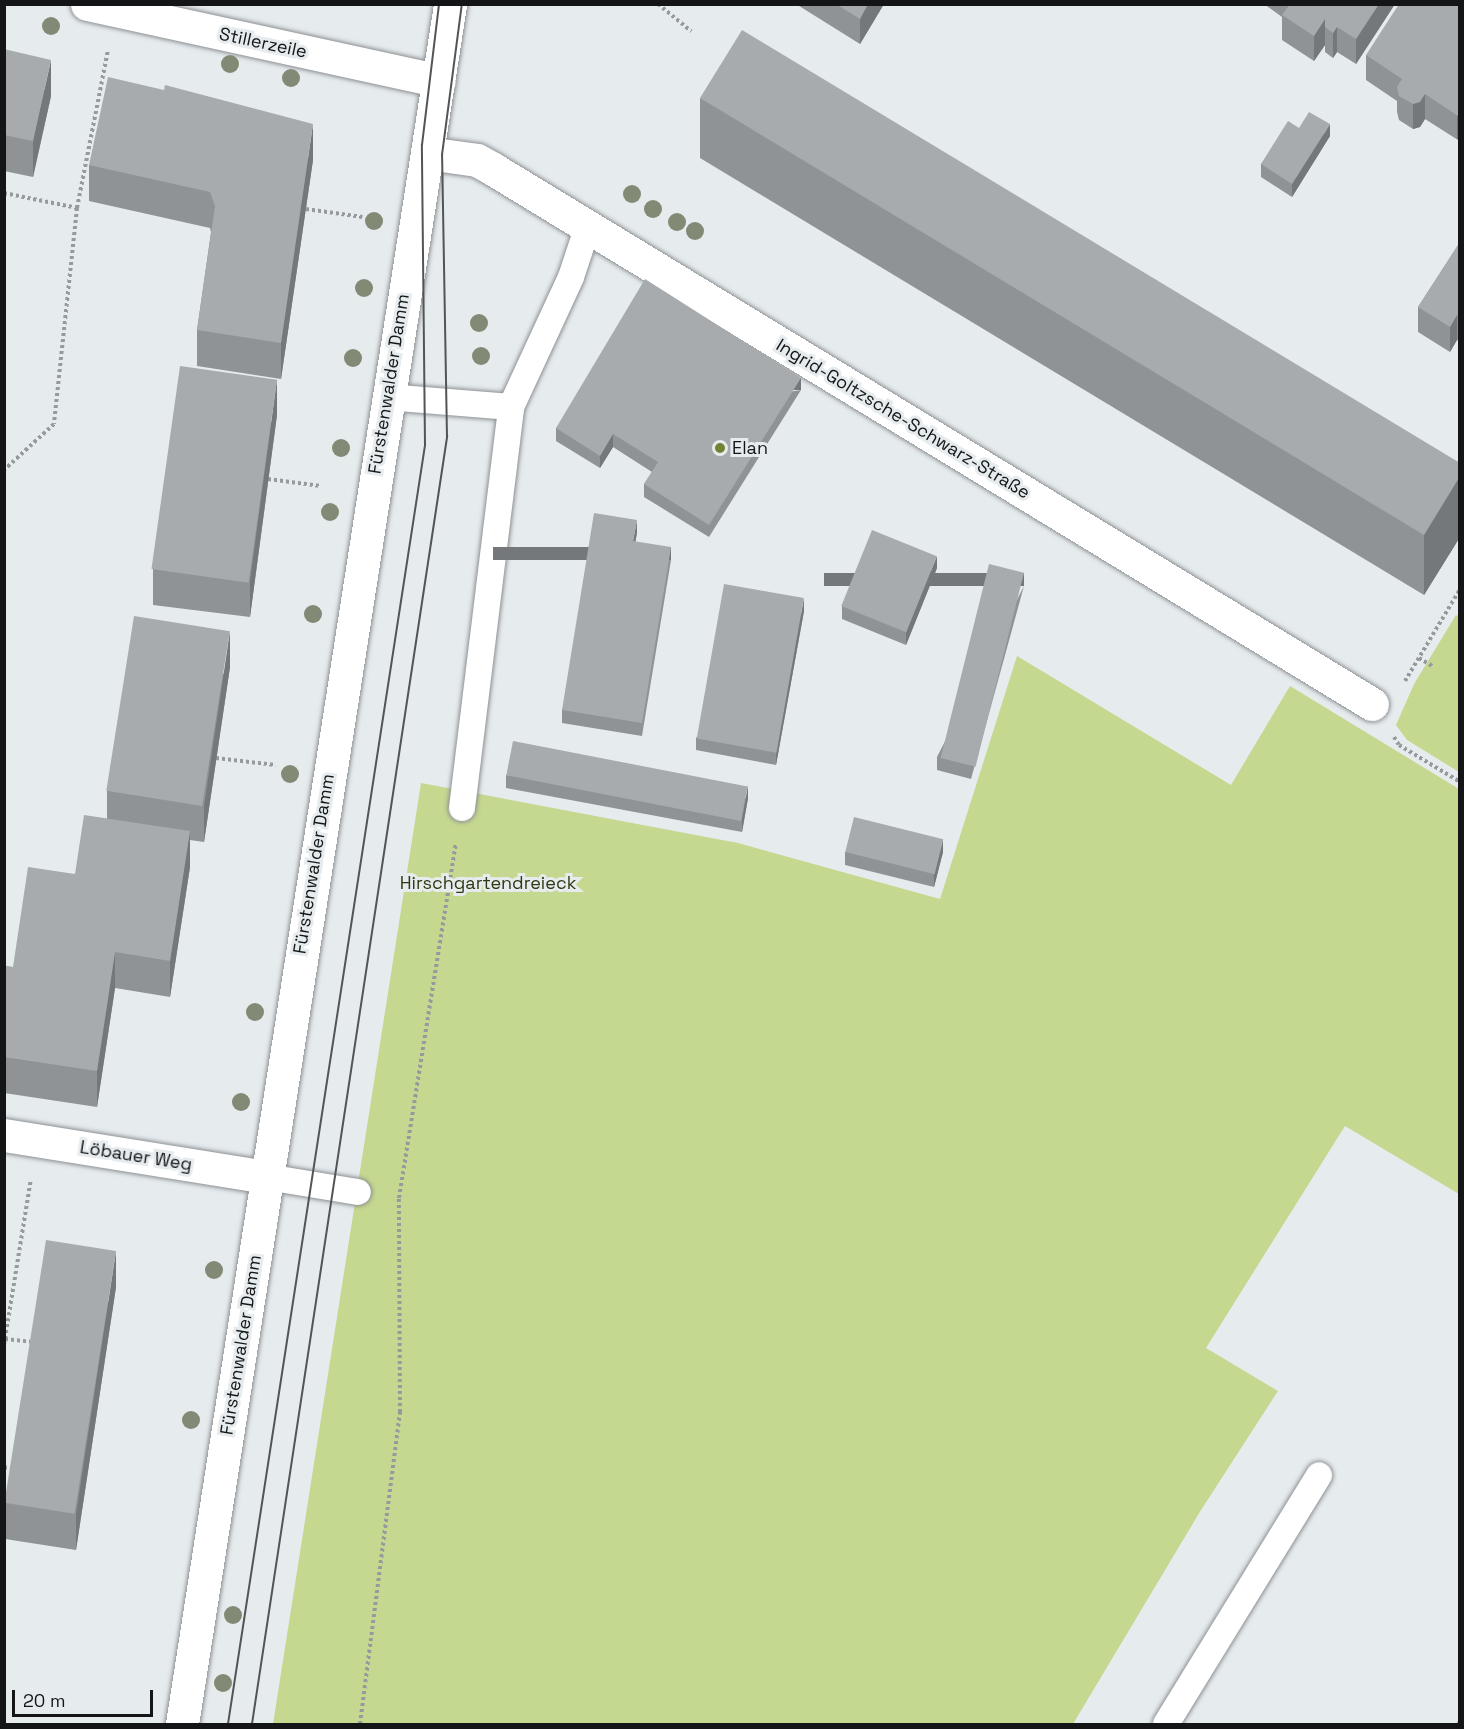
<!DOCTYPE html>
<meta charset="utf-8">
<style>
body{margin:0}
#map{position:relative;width:1464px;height:1729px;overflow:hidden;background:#e6ebee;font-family:"Space Grotesk",sans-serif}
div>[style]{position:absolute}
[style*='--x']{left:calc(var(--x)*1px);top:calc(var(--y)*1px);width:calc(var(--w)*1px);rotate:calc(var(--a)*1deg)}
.green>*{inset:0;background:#c5d88f}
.path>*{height:4px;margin-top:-2px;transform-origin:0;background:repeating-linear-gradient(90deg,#979a9d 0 3px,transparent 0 6px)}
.roads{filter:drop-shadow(0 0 2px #8d9194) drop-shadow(0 0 2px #8d9194)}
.service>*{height:26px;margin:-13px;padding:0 13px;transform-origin:13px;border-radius:13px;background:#fff}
.minor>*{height:33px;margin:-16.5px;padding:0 16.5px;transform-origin:16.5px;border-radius:16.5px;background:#fff}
.secondary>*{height:33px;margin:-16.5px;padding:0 16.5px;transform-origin:16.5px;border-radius:16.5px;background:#fff}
.tram>*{height:1.5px;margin:-0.75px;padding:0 0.75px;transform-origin:0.75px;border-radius:0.75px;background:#525456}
.trees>*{width:18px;height:18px;margin:-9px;border-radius:50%;background:#828974}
.wall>*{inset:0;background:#909396}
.shaded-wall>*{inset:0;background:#75787a;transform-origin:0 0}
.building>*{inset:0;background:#a7abae;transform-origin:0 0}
.dots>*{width:16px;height:16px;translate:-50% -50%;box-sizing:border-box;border:3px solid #e6ebee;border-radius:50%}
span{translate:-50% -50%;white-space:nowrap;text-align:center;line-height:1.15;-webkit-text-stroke:6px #e6ebee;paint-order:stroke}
.street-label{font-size:18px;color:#141517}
.poi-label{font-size:18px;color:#141517}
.left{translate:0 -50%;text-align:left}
.park-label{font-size:18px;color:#303911}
.frame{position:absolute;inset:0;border:6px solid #141517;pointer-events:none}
.scale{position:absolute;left:12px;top:1690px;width:141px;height:27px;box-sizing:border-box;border:3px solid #141517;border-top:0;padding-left:8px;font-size:18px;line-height:21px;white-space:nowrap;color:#141517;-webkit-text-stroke:4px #e6ebee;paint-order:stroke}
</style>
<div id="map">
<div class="green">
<div style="clip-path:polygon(1456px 615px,1460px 617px,1459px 772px,1407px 740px,1396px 725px,1414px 684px)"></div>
<div style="clip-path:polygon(1017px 656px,1231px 785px,1290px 686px,1459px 789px,1459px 1194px,1345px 1126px,1206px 1348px,1278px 1391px,1201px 1510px,1073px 1724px,273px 1724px,421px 783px,738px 843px,940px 899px)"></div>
</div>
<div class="path">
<div style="--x:658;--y:4;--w:43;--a:39.3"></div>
<div style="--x:4;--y:193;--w:75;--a:11.6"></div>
<div style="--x:77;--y:208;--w:217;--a:96.1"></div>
<div style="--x:54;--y:424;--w:68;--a:137.4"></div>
<div style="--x:77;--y:208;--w:161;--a:-78.9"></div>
<div style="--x:306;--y:209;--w:57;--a:8.1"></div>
<div style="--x:268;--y:479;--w:53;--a:7.5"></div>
<div style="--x:1419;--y:658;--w:17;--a:31"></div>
<div style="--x:1405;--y:681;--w:107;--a:-59.1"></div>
<div style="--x:1394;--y:737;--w:9;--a:58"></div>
<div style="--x:1399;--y:745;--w:71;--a:31.2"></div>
<div style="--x:216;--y:758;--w:60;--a:6.7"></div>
<div style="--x:5;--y:1339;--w:30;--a:6"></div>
<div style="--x:4;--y:1345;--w:168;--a:-80.8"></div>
<div style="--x:4;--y:1467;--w:11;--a:10"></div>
<div style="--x:360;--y:1724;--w:315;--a:-82.7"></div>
<div style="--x:400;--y:1412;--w:214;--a:-90.3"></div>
<div style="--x:399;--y:1198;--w:359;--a:-80.9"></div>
<div style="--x:1457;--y:1724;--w:3;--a:-18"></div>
</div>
<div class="roads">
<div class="service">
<div style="--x:387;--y:397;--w:124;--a:4.6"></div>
<div style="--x:511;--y:407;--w:143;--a:-65.2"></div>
<div style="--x:571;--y:277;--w:54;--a:-71.6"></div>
<div style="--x:462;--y:808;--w:404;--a:-83"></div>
<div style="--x:267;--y:1177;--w:92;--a:9.4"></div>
<div style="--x:1166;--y:1724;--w:292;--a:-58.4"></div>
</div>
<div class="minor">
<div style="--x:87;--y:4;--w:360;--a:12.3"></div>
<div style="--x:427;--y:153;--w:50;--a:8"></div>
<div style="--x:477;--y:160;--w:18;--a:29"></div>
<div style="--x:493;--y:169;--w:1029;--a:31.33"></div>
<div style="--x:4;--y:1135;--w:266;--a:9.1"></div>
</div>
<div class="secondary">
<div style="--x:182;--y:1724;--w:1741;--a:-81.14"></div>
</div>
</div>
<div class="tram">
<div style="--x:228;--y:1724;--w:1294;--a:-81.24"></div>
<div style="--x:425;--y:445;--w:300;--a:-90.6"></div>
<div style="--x:422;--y:145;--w:142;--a:-83.1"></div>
<div style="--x:252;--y:1724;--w:1302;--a:-81.38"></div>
<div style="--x:447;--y:437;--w:282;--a:-91"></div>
<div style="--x:442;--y:155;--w:152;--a:-82.5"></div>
</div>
<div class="trees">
<div style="left:51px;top:26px"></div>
<div style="left:230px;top:64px"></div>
<div style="left:291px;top:78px"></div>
<div style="left:632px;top:194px"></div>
<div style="left:653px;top:209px"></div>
<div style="left:374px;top:221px"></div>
<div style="left:677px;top:222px"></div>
<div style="left:695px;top:231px"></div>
<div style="left:364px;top:288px"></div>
<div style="left:479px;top:323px"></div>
<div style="left:481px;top:356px"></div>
<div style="left:353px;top:358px"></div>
<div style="left:341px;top:448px"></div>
<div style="left:330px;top:512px"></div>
<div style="left:313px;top:614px"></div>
<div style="left:290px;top:774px"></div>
<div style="left:255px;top:1012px"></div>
<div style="left:241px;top:1102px"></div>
<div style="left:214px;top:1270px"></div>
<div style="left:191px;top:1420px"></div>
<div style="left:233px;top:1615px"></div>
<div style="left:223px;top:1683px"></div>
</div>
<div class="wall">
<div style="clip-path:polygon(796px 4px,884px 4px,860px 44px)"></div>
<div style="clip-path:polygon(1264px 4px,1395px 4px,1356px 64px,1337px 52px,1333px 58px,1325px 52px,1325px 45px,1314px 61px,1282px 40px,1282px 17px)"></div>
<div style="clip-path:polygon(1460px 4px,1458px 140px,1425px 119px,1420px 127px,1413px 129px,1399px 120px,1397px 112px,1397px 101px,1366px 80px,1366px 55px)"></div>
<div style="clip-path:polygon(4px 49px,51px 96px,33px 177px,4px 171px)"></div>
<div style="clip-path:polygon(700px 98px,1460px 463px,1460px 537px,1424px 595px,700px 158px)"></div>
<div style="clip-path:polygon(1299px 128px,1330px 136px,1292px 197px,1261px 177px,1261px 164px)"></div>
<div style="clip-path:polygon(313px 160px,281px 379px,197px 366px,197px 330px,211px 232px,210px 228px,89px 201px,89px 165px)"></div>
<div style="clip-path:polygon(1460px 242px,1460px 341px,1457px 340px,1450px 352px,1418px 332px,1418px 307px)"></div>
<div style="clip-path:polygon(801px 390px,709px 537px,644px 497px,644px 484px,652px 472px,613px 447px,600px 468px,556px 441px,556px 428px)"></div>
<div style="clip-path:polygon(277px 415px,250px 617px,153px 605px,153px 569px)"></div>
<div style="clip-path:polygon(637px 533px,635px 542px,671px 560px,642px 736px,562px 723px,562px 710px)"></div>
<div style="clip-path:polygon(937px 568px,906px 645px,842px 619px,842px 606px)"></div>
<div style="clip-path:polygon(1024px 586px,971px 779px,937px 770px,937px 757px)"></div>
<div style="clip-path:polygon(804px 611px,776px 765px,696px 750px,696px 738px)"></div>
<div style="clip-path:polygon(230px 667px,204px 842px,190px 840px,190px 867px,170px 997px,115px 988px,97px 1107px,4px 1093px,4px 966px,13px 967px,75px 874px,107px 818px,107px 791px)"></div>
<div style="clip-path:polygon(506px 775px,748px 798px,742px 832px,506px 788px)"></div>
<div style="clip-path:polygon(845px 852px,943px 852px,934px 887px,845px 865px)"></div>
<div style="clip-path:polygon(116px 1287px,76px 1550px,5px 1539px,5px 1503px)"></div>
</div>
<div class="shaded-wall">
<div style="clip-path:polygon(868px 4px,884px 4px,860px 44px,860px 19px)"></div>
<div style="clip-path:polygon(1379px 4px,1395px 4px,1356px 64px,1356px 39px)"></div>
<div style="clip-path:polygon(1325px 19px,1325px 45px,1314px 61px,1314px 36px)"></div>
<div style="clip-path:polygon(1337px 27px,1337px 52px,1333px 58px,1333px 33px)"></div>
<div style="clip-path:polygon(51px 60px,51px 96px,33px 177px,33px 141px)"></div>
<div style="clip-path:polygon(1425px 94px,1425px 119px,1420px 127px,1413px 129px,1413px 104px)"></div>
<div style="left:1460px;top:114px;width:25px;height:3px;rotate:90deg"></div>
<div style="clip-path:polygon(313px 124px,313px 160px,281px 379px,281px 343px)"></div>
<div style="clip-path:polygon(1330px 124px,1330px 136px,1292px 197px,1292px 184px)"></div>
<div style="clip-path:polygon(1457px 315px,1457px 340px,1450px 352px,1450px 327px)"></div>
<div style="left:801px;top:378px;width:12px;height:173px;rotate:90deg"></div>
<div style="clip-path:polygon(277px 379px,277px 415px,250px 617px,250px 581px)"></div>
<div style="clip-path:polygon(613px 434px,613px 447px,600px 468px,600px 456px)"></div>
<div style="clip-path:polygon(1460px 476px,1460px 537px,1424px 595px,1424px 535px)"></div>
<div style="clip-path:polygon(637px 520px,637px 533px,633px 554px,633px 541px)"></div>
<div style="left:671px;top:547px;width:13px;height:178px;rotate:90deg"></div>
<div style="clip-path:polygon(937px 556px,937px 568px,906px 645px,906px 632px)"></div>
<div style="left:1024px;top:573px;width:13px;height:200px;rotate:90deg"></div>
<div style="clip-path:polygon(804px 598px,804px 611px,776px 765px,776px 752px)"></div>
<div style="clip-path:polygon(230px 631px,230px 667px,204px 842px,204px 806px)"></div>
<div style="clip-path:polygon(748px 785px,748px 798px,742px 832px,742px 820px)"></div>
<div style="clip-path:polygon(190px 831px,190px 867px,170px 997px,170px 961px)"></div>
<div style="clip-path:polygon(943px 839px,943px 852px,934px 887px,934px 874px)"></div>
<div style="clip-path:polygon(115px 952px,115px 988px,97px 1107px,97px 1071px)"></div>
<div style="clip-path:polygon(116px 1251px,116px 1287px,76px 1550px,76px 1514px)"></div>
</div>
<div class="building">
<div style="clip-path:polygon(836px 4px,868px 4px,860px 19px)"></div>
<div style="clip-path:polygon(1290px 4px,1379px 4px,1356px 39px,1337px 27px,1333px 33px,1325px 27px,1325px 19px,1314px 36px,1282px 15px)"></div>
<div style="clip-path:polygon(1399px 4px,1460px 4px,1460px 114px,1458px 116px,1425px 94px,1420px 102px,1413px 104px,1399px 96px,1397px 87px,1402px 79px,1366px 55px)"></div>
<div style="clip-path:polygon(742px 30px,1460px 463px,1460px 476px,1424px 535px,700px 98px)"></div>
<div style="clip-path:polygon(4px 49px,51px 60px,33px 141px,4px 135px)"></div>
<div style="clip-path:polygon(108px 77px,164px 90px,165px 85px,313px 124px,281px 343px,197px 330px,215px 206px,210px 192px,89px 165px)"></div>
<div style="clip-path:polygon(1309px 112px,1330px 124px,1292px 184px,1261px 164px,1288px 121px,1299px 128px)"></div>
<div style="clip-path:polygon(1460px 242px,1460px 316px,1457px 315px,1450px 327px,1418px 307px)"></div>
<div style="clip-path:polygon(645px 279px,801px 378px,709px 525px,644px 484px,658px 462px,613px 434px,600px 456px,556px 428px)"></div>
<div style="left:180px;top:366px;width:98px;height:205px;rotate:8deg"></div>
<div style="clip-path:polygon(594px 513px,637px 520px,633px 541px,671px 547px,642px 723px,562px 710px)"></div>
<div style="left:872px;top:530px;width:70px;height:82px;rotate:22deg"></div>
<div style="left:989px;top:564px;width:36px;height:200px;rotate:14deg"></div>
<div style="left:724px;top:584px;width:81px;height:157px;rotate:10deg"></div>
<div style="left:134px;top:616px;width:97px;height:177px;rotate:9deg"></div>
<div style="left:513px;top:741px;width:239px;height:35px;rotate:11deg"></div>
<div style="clip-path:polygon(84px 815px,190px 831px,170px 961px,115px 952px,97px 1071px,4px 1057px,4px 966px,13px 967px,28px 867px,75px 874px)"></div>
<div style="left:854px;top:817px;width:92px;height:36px;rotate:14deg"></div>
<div style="left:46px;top:1240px;width:71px;height:266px;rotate:9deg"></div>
</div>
<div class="dots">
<div style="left:720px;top:448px;background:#728333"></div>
</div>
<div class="street-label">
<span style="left:263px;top:43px;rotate:12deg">Stillerzeile</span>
<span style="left:389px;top:384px;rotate:-81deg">Fürstenwalder Damm</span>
<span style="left:903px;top:419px;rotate:31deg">Ingrid-Goltzsche-Schwarz-Straße</span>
<span style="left:314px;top:864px;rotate:-81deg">Fürstenwalder Damm</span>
<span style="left:136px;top:1156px;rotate:9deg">Löbauer Weg</span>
<span style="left:241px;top:1345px;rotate:-81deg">Fürstenwalder Damm</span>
</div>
<div class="poi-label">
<span class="left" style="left:732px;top:448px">Elan</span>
</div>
<div class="park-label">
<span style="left:488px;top:883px">Hirschgartendreieck</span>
</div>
<div class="frame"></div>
<div class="scale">20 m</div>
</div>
